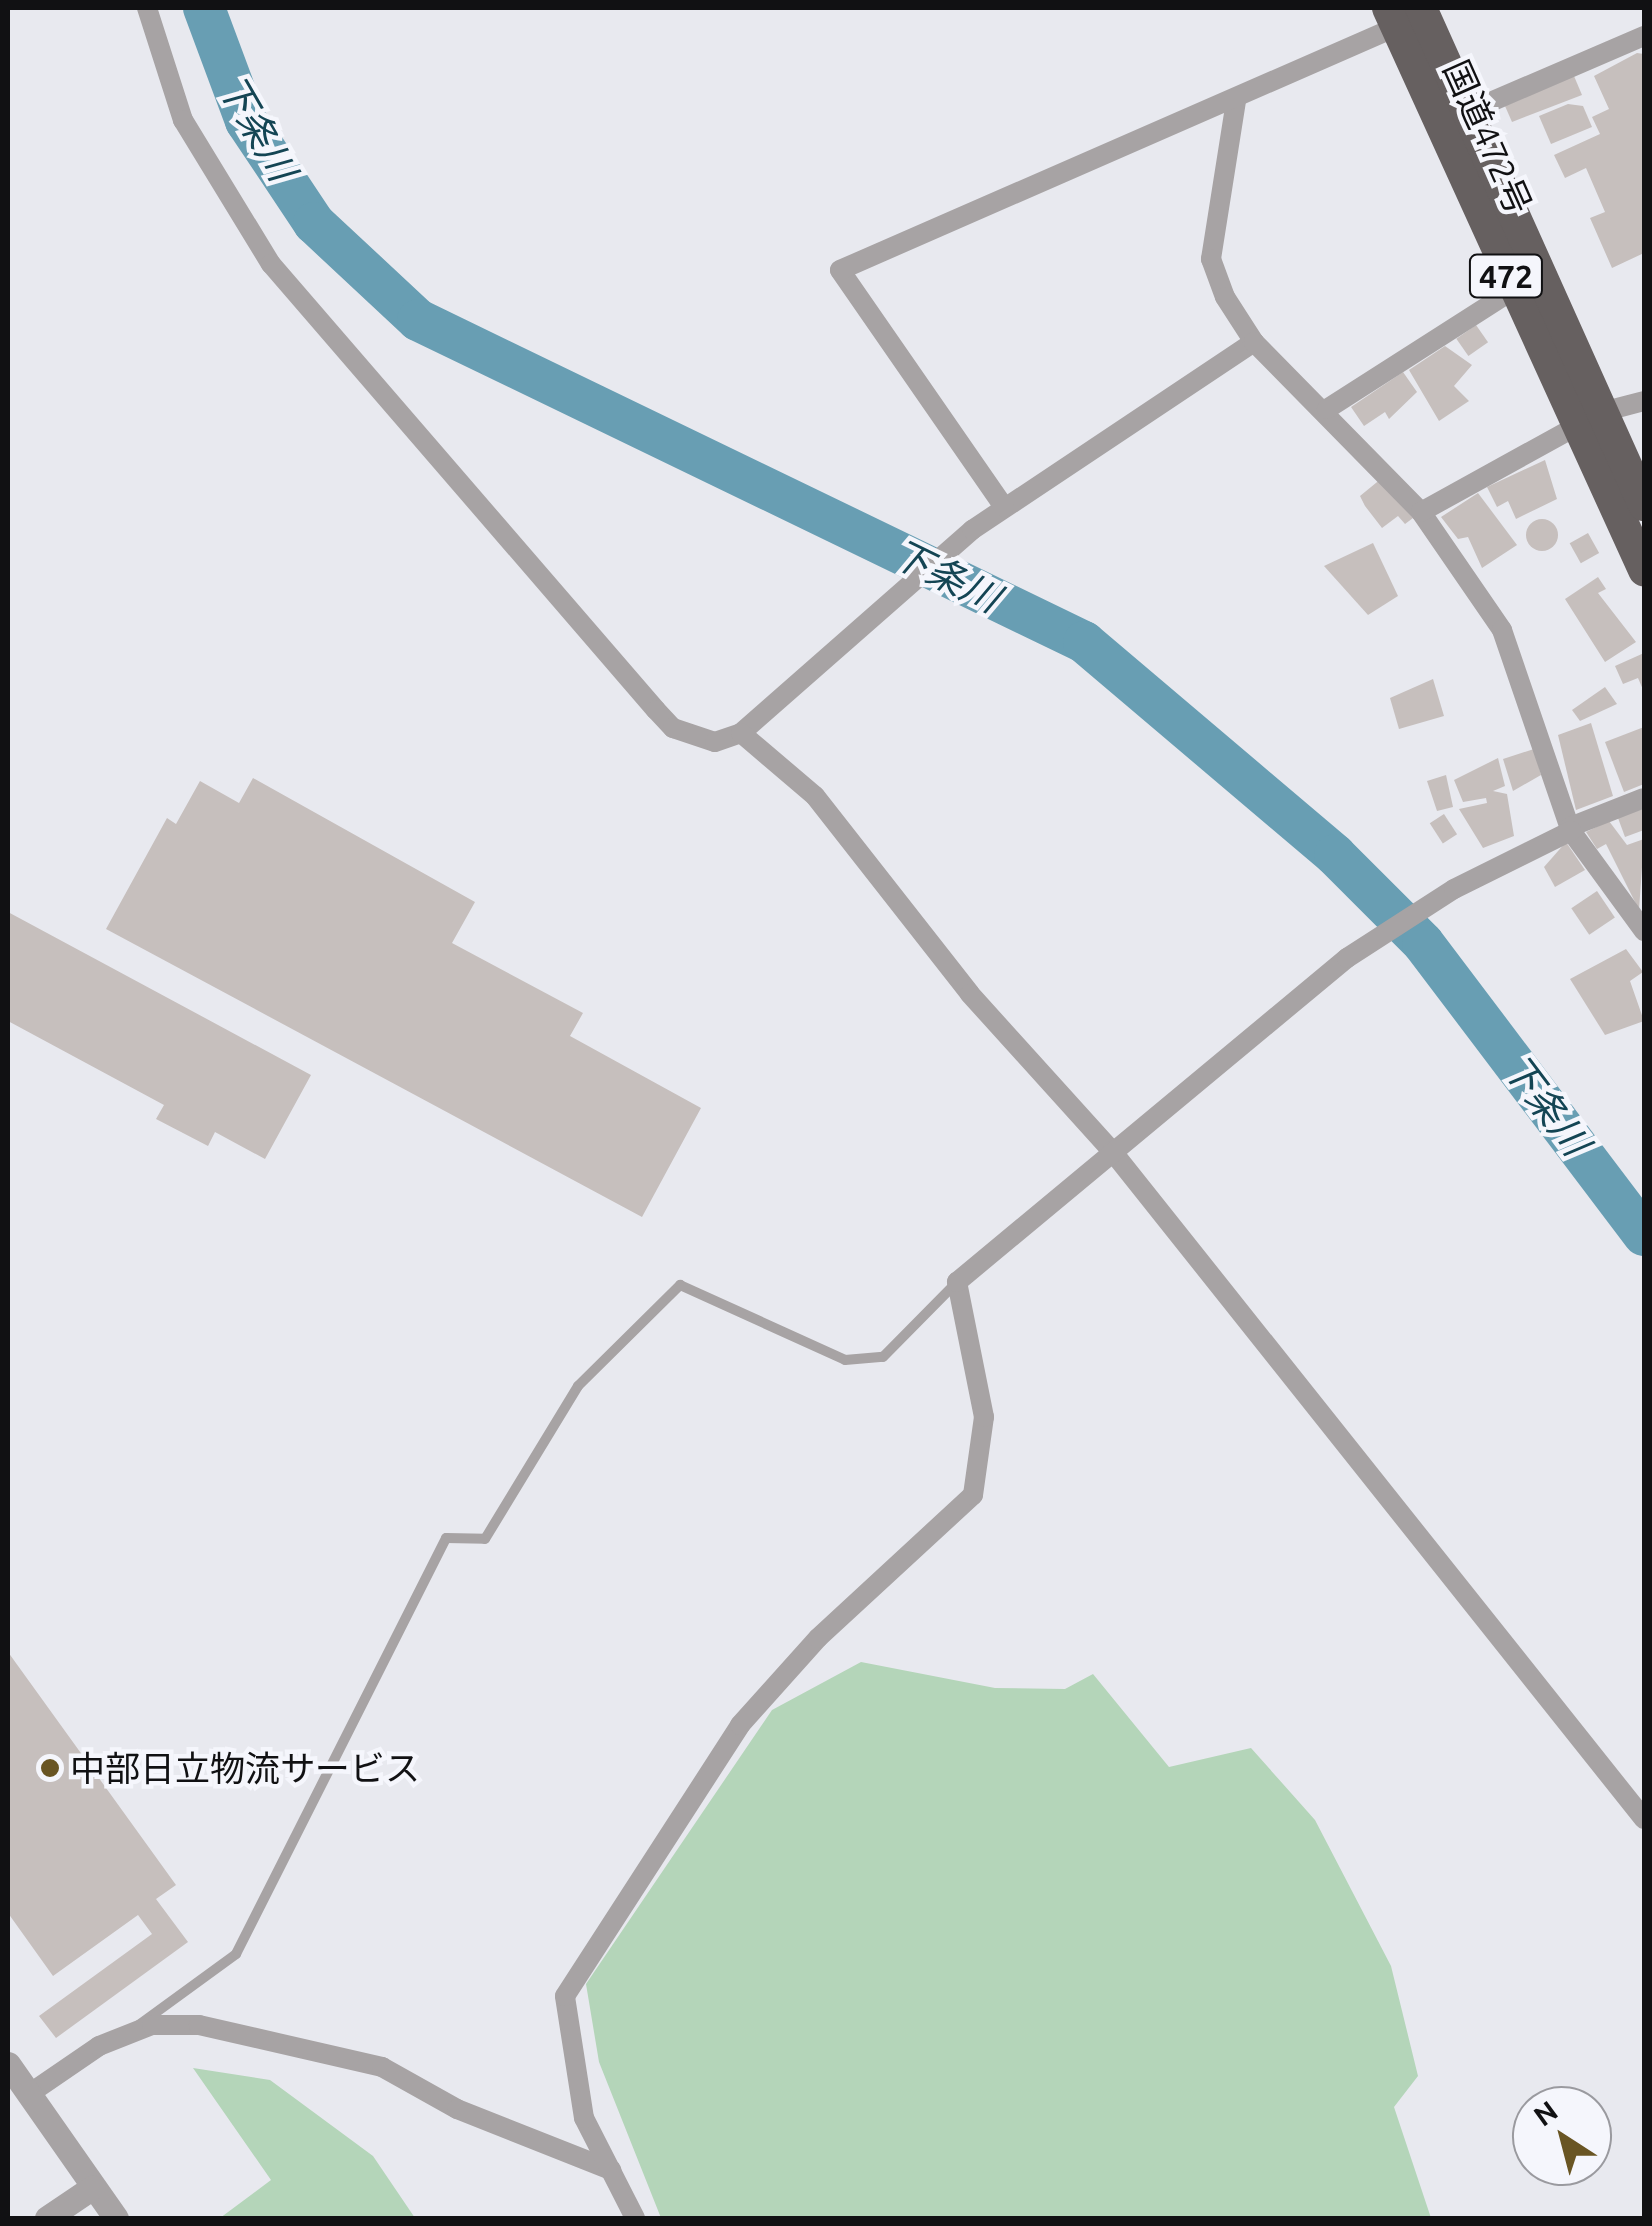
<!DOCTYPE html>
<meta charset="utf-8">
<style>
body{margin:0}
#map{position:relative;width:1652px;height:2226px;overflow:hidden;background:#e8e9ef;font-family:Ubuntu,"Noto Sans JP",sans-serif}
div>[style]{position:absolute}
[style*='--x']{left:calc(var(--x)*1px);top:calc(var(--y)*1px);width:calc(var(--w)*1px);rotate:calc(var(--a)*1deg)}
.green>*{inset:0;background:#b4d5b9}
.river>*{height:42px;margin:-21px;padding:0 21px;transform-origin:21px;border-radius:21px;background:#689eb3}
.building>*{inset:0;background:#c6bfbd;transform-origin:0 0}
.round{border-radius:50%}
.service>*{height:10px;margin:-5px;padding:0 5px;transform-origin:5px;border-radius:5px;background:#a7a3a4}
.minor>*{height:20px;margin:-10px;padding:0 10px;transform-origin:10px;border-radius:10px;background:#a7a3a4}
.tertiary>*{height:25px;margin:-12.5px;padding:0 12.5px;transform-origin:12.5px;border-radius:12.5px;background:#a7a3a4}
.trunk>*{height:32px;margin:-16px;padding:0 16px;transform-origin:16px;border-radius:16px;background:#666060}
.dots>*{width:28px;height:28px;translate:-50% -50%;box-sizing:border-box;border:5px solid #f5f6fc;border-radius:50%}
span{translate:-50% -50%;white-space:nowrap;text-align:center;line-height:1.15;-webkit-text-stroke:9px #f5f6fc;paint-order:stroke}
.shield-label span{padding:2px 8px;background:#f5f6fc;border:2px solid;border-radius:8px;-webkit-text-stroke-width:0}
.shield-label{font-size:32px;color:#111113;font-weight:700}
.street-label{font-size:35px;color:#111113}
.poi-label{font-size:35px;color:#111113}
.left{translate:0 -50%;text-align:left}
.water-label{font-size:38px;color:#144554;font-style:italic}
.frame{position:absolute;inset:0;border:10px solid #111113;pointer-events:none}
.north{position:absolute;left:1512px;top:2086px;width:100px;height:100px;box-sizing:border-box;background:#f5f6fc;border:2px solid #9a9a9f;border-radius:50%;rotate:324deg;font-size:28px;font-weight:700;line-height:40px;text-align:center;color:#111113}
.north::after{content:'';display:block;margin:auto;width:35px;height:45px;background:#695523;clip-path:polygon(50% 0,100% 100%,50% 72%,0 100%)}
</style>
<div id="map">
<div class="green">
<div style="clip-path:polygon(861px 1662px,995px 1688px,1065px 1689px,1093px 1674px,1169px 1767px,1251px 1748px,1315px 1820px,1391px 1966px,1418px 2076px,1394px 2107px,1431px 2218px,661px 2218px,599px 2062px,586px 1984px,772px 1710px)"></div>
<div style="clip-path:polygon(193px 2068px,270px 2080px,373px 2156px,415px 2218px,220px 2218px,271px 2180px)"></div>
</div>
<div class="river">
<div style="--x:204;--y:8;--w:121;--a:69.6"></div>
<div style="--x:246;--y:121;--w:123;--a:56.3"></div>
<div style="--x:314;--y:223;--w:142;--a:43"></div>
<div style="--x:418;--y:320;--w:740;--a:25.8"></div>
<div style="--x:1084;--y:642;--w:329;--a:40.3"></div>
<div style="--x:1335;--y:855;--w:124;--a:45"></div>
<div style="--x:1423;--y:943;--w:366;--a:52.9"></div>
</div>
<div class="building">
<div style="clip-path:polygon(1637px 53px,1644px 54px,1644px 253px,1612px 268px,1590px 218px,1605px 212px,1586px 168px,1565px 178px,1554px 155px,1600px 134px,1592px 117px,1609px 109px,1594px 76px)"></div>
<div style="clip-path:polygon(1574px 76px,1582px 95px,1512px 122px,1505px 106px)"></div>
<div style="clip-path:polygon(1568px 104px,1583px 106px,1592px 127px,1551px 144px,1539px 116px)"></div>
<div style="left:1476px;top:325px;width:21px;height:24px;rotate:55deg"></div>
<div style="clip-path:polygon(1445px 346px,1472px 365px,1454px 386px,1469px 401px,1439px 421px,1409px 370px)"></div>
<div style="clip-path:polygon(1403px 372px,1417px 392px,1389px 419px,1385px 412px,1364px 426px,1351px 407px)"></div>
<div style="clip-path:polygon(1545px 460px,1557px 499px,1516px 519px,1508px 501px,1497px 507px,1487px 487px)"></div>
<div style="clip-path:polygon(1382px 478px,1413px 518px,1405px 524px,1398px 516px,1382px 528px,1365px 506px,1360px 496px)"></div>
<div style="clip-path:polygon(1478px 493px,1517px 545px,1482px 568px,1468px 537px,1458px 539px,1441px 517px)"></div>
<div class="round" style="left:1526px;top:519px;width:32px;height:32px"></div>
<div style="left:1588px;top:533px;width:23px;height:21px;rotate:61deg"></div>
<div style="clip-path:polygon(1373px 543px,1398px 596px,1368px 615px,1324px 566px)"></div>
<div style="clip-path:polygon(1598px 577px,1606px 589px,1598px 593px,1636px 642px,1605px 662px,1565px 599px)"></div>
<div style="clip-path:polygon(1644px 653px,1644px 692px,1638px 678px,1623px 684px,1615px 666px)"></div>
<div style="clip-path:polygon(1433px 679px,1444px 716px,1399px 729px,1390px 698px)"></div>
<div style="clip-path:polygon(1605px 687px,1617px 704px,1580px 721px,1572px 710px)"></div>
<div style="clip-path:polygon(1591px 723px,1613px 796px,1576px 810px,1558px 735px)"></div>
<div style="clip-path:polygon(1644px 727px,1644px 784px,1624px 792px,1605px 742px)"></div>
<div style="clip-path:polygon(1534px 749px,1541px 775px,1513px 791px,1503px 759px)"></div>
<div style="clip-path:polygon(1498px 758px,1505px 786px,1493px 791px,1507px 794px,1514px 836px,1483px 848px,1459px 809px,1487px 803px,1486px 798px,1463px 802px,1454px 780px)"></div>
<div style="clip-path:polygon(1446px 775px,1453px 807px,1437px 811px,1427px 781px)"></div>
<div style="clip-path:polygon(253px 778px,475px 902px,452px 943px,583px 1013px,570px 1036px,701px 1108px,642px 1217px,106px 929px,167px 818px,176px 824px,200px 781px,239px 803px)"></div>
<div style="clip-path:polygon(1644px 808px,1644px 830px,1625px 837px,1618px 818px)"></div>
<div style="left:1444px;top:814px;width:24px;height:17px;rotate:57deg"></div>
<div style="clip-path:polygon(1609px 821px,1627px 845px,1644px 839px,1639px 910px,1606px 844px,1597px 849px,1586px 832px)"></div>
<div style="clip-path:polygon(1566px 842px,1585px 870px,1555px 887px,1544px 867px)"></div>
<div style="left:1597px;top:891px;width:32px;height:31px;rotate:56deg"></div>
<div style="clip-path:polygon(8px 912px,311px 1075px,265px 1159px,215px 1132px,208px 1146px,156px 1119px,164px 1105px,8px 1021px)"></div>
<div style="clip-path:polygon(1626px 949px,1643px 972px,1630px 981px,1644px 1021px,1605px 1035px,1570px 979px)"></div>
<div style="clip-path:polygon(8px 1652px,176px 1885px,156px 1899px,188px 1942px,56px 2038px,39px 2016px,152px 1934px,138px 1915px,53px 1976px,8px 1913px)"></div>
</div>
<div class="service">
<div style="--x:136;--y:2027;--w:124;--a:-36.1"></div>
<div style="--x:236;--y:1954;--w:466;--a:-63.2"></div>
<div style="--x:446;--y:1538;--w:39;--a:1"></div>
<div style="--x:485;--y:1539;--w:179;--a:-58.7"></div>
<div style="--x:578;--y:1386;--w:144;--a:-44.7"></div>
<div style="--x:680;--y:1285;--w:181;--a:24.4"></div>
<div style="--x:845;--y:1360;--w:38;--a:-5"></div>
<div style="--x:883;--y:1357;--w:104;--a:-45.4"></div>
</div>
<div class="minor">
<div style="--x:147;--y:8;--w:118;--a:72.2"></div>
<div style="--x:183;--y:120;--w:169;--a:58.6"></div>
<div style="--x:271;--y:264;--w:589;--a:49.2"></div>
<div style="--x:656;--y:710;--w:25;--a:47"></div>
<div style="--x:673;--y:728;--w:44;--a:18.4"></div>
<div style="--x:715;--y:742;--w:28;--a:-19"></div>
<div style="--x:741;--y:733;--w:308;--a:-41.3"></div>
<div style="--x:972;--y:530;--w:339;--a:-33.7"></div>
<div style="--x:1236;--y:101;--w:160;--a:99"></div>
<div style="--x:1211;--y:259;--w:40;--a:69.8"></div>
<div style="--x:1225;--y:297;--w:54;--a:57.2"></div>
<div style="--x:1254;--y:342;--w:238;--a:45.5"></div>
<div style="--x:1421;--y:512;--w:143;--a:55.5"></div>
<div style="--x:1502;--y:630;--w:213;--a:71.1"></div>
<div style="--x:1571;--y:831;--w:124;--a:53.9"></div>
<div style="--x:1458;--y:116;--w:202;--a:-23.3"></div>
<div style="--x:1327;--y:409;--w:221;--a:-32.6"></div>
<div style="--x:1004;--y:507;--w:288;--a:-124.7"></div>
<div style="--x:840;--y:270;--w:607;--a:-23.61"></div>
<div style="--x:1421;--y:512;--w:207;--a:-28.9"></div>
<div style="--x:1602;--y:412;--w:43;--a:-14.7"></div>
<div style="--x:741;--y:733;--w:97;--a:40.4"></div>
<div style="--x:815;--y:796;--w:251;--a:51.9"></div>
<div style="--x:970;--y:994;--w:212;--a:47.9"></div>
<div style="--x:1112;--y:1151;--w:854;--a:51.47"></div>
<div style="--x:1570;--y:827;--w:79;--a:-21.4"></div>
<div style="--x:29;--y:2094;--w:85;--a:-34.4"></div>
<div style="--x:99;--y:2046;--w:57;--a:-21.6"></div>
<div style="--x:152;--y:2025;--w:47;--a:0"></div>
<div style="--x:199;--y:2025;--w:188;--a:12.9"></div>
<div style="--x:382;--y:2067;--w:86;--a:29.2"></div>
<div style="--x:457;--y:2109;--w:166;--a:21.6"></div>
<div style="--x:635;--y:2218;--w:112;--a:-117"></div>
<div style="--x:584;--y:2118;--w:123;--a:-98.9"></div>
<div style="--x:565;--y:1996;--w:323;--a:-57.1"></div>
<div style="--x:740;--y:1725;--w:117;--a:-48.1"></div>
<div style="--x:818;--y:1638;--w:211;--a:-42.7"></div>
<div style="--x:973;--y:1495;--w:79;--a:-82"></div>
<div style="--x:984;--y:1417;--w:138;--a:-101.3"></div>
<div style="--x:957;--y:1282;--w:507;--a:-39.72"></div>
<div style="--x:1347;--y:958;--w:127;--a:-32.8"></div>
<div style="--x:1454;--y:889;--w:131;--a:-26.4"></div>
</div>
<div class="tertiary">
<div style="--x:8;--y:2064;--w:188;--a:55"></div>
<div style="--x:47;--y:2218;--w:55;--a:-34"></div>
</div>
<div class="trunk">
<div style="--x:1388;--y:8;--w:618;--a:65.51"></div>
<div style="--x:1421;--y:8;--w:545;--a:65.83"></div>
</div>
<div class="dots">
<div style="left:50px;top:1768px;background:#695523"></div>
</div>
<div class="shield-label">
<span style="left:1506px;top:276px">472</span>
</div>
<div class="street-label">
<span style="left:1488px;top:137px;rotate:66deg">国道472号</span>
</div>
<div class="poi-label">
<span class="left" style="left:70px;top:1768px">中部日立物流サービス</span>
</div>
<div class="water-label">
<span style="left:257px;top:128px;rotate:60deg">下条川</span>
<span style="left:946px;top:576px;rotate:26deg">下条川</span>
<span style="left:1546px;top:1105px;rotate:53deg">下条川</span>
</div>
<div class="frame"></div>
<div class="north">N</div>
</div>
